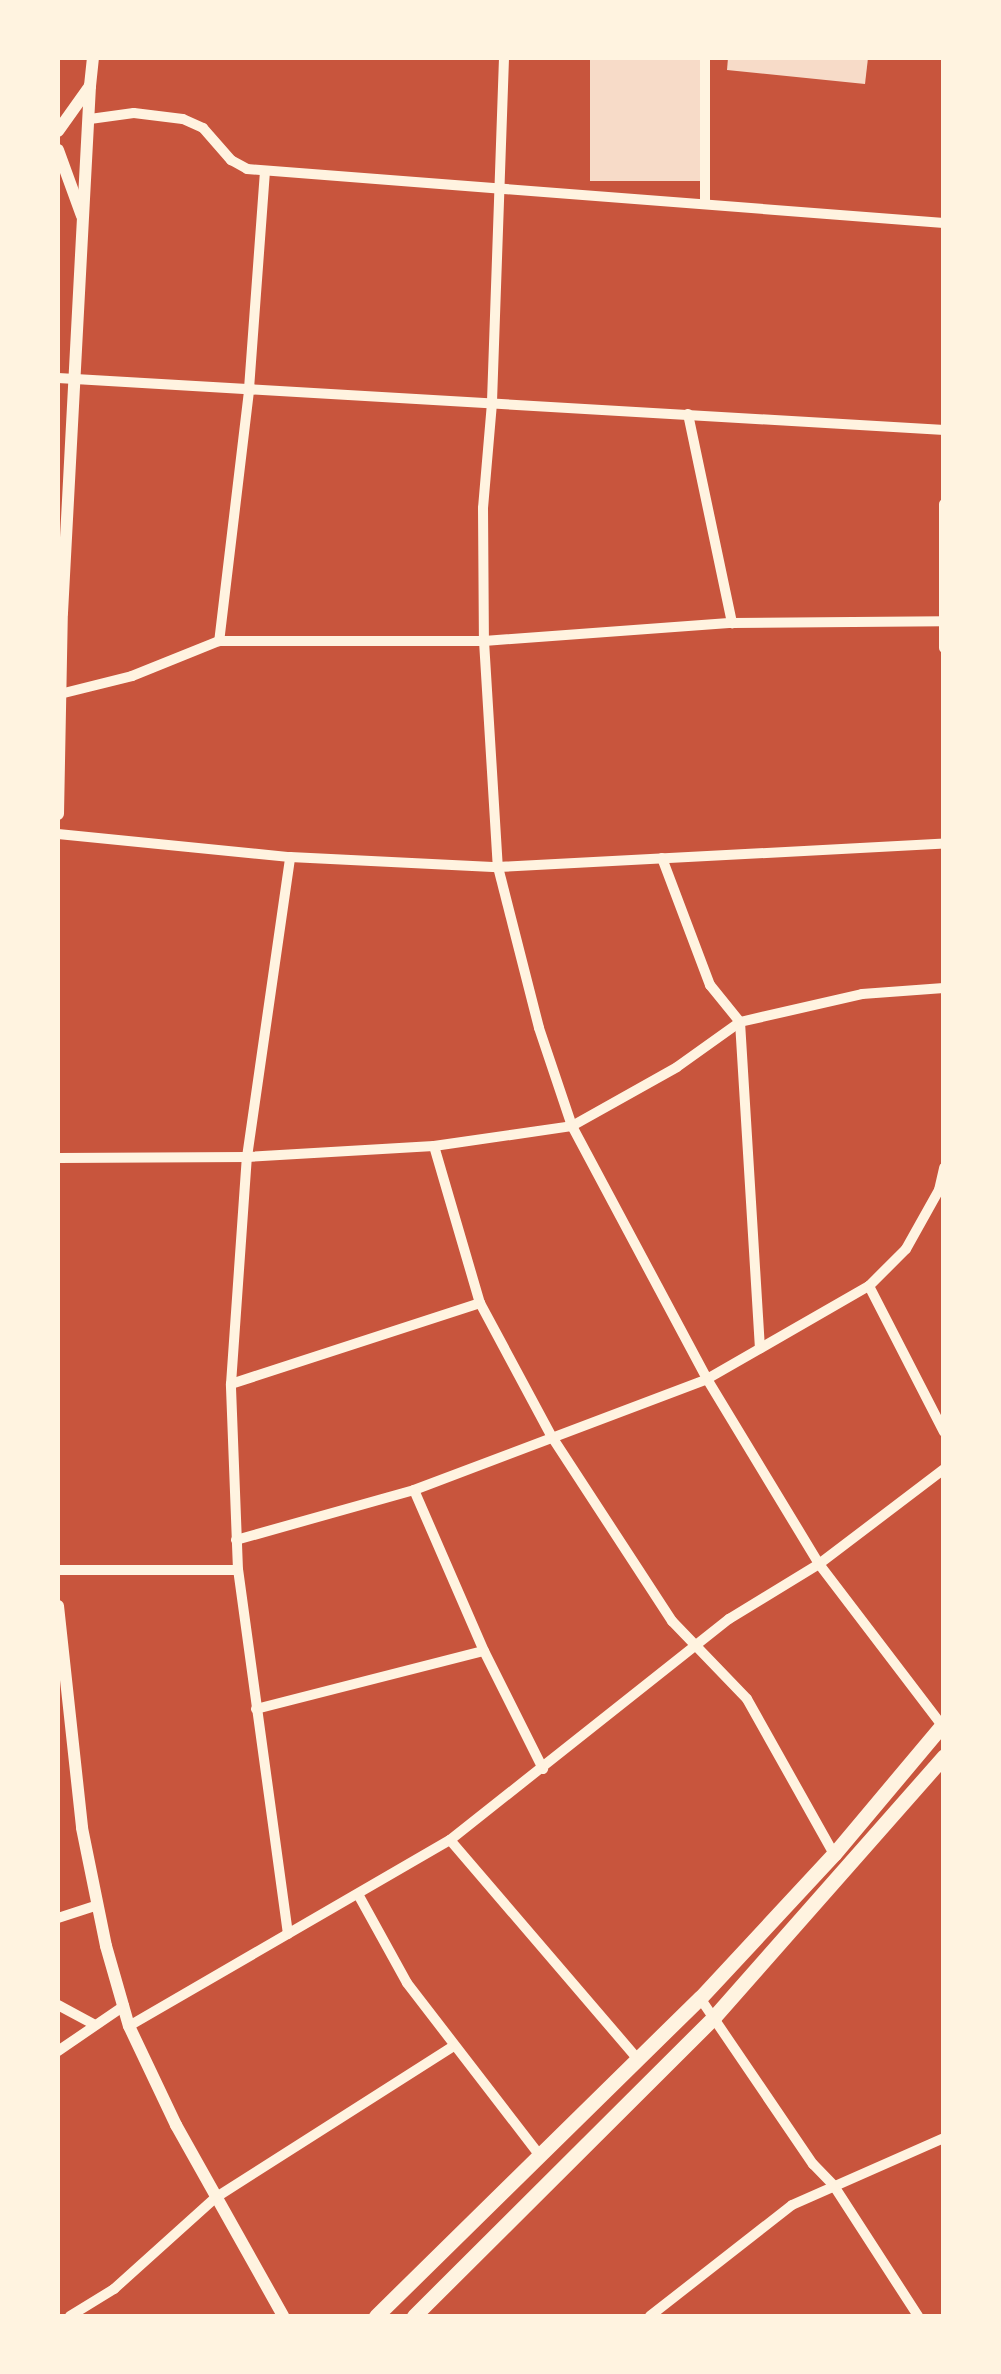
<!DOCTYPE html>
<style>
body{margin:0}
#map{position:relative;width:1001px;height:2374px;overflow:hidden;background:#c8553d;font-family:Figtree,sans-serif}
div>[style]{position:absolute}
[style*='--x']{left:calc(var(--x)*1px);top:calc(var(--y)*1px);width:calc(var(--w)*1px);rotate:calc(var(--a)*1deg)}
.building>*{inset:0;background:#f7dbc8;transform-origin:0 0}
.minor>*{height:10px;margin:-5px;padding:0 5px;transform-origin:5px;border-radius:5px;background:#fff3e0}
.tertiary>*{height:12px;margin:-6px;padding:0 6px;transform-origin:6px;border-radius:6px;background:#fff3e0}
.primary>*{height:15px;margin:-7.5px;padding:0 7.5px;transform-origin:7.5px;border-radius:7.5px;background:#fff3e0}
span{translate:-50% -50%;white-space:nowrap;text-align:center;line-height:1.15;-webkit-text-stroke:8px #fff3e0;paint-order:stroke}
.frame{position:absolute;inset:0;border:60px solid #fff3e0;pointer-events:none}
</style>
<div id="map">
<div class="building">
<div style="left:590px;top:58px;width:111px;height:123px"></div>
<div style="clip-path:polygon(728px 58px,868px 58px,865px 84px,727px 70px)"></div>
</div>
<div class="minor">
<div style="--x:504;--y:58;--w:345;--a:92"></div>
<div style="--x:492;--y:403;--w:105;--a:94.9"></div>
<div style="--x:483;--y:508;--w:133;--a:89.6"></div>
<div style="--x:484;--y:641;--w:226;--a:86.5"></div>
<div style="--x:498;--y:867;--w:166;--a:75.7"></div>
<div style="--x:539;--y:1028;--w:103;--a:71.4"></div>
<div style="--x:572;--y:1126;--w:287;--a:61.9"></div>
<div style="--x:707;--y:1379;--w:216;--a:58.8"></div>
<div style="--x:819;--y:1564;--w:205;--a:52.7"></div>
<div style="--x:705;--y:58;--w:144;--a:90"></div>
<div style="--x:90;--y:119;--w:44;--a:-7.8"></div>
<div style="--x:134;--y:113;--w:49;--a:7"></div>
<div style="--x:183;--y:119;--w:22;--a:24"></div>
<div style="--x:203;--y:128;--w:43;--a:48.8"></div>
<div style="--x:231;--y:160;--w:18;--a:29"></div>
<div style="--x:247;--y:169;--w:699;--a:4.43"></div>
<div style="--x:265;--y:171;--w:221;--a:94.2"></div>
<div style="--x:249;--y:391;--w:252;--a:96.8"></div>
<div style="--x:219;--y:641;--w:265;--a:0"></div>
<div style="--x:484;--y:641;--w:249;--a:-4.2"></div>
<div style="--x:732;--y:623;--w:212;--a:-0.5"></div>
<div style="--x:58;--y:378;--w:888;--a:3.36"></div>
<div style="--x:688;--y:414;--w:214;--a:78.1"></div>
<div style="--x:944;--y:504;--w:144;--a:90"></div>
<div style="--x:60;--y:694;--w:74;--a:-14"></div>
<div style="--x:132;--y:676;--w:94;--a:-21.9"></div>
<div style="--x:58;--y:834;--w:233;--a:5.7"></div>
<div style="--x:290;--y:857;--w:208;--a:2.8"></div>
<div style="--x:498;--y:867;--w:447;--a:-3"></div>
<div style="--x:662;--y:858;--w:136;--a:69.3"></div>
<div style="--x:710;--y:985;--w:48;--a:51"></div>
<div style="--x:740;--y:1022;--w:327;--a:86.5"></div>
<div style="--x:434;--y:1146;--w:164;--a:73.7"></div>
<div style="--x:480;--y:1303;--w:152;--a:61.8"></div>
<div style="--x:552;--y:1437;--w:220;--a:56.9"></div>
<div style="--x:672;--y:1621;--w:108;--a:46.1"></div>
<div style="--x:747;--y:1699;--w:178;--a:60.7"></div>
<div style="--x:58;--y:1158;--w:189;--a:-0.3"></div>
<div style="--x:247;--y:1157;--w:187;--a:-3.4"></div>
<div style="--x:434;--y:1146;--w:139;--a:-8.2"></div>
<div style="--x:572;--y:1126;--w:120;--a:-29.3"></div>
<div style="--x:677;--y:1067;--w:77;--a:-35.5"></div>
<div style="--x:740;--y:1022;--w:125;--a:-12.9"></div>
<div style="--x:862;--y:994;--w:82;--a:-4.2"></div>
<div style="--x:869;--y:1286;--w:164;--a:62.8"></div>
<div style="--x:231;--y:1384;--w:262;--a:-18"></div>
<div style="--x:414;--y:1490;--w:176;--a:66.5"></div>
<div style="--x:484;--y:1651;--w:132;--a:63.4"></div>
<div style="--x:236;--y:1540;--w:185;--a:-15.7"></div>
<div style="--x:414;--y:1490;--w:313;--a:-20.7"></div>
<div style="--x:707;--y:1379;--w:187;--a:-29.9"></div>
<div style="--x:869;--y:1286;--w:52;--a:-45"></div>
<div style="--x:906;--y:1249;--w:68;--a:-60.8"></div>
<div style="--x:939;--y:1190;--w:23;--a:-77"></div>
<div style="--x:58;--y:1570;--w:180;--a:0"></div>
<div style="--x:256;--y:1709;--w:235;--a:-14.3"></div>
<div style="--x:450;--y:1840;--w:289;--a:49.4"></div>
<div style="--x:359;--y:1896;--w:99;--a:61.1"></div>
<div style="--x:407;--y:1983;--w:215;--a:52.4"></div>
<div style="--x:58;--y:1918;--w:42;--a:-18"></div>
<div style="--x:288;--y:1934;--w:367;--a:-97.8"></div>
<div style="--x:238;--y:1570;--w:186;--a:-92.2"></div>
<div style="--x:231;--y:1384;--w:228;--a:-86"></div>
<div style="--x:247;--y:1157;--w:303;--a:-81.8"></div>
<div style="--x:700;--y:1998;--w:201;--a:55.8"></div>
<div style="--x:813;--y:2164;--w:30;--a:46"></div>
<div style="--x:834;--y:2186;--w:155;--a:57.1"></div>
<div style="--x:58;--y:2005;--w:42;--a:28.4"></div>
<div style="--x:129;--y:2026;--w:371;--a:-30.1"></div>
<div style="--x:450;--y:1840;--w:356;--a:-38.4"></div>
<div style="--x:729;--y:1619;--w:105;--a:-31.4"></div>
<div style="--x:819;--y:1564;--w:157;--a:-37.2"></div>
<div style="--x:58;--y:2051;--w:80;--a:-34.3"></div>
<div style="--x:70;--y:2316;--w:52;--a:-31.5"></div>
<div style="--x:114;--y:2289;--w:136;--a:-42"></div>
<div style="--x:215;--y:2198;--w:283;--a:-32.5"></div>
<div style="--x:650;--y:2316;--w:180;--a:-38"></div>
<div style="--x:792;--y:2205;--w:166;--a:-23.8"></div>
</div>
<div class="tertiary">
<div style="--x:58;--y:131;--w:55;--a:-54.6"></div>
<div style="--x:90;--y:86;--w:28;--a:-84"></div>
<div style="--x:58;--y:150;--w:70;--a:70"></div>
<div style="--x:58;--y:814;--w:201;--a:-88.9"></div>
<div style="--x:62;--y:613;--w:528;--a:-86.96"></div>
<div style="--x:58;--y:1606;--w:223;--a:83.8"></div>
<div style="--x:82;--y:1828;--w:120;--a:78.5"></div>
<div style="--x:106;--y:1946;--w:83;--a:74"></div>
<div style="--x:129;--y:2026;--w:110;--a:64.6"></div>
<div style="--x:176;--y:2125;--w:219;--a:60.7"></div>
</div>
<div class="primary">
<div style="--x:376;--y:2316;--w:454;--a:-44.5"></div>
<div style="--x:700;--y:1998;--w:197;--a:-47.1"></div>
<div style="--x:834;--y:1854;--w:171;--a:-50"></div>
<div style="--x:414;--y:2316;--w:424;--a:-44.9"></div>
<div style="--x:714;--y:2017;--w:348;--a:-48.6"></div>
</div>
<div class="frame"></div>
</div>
